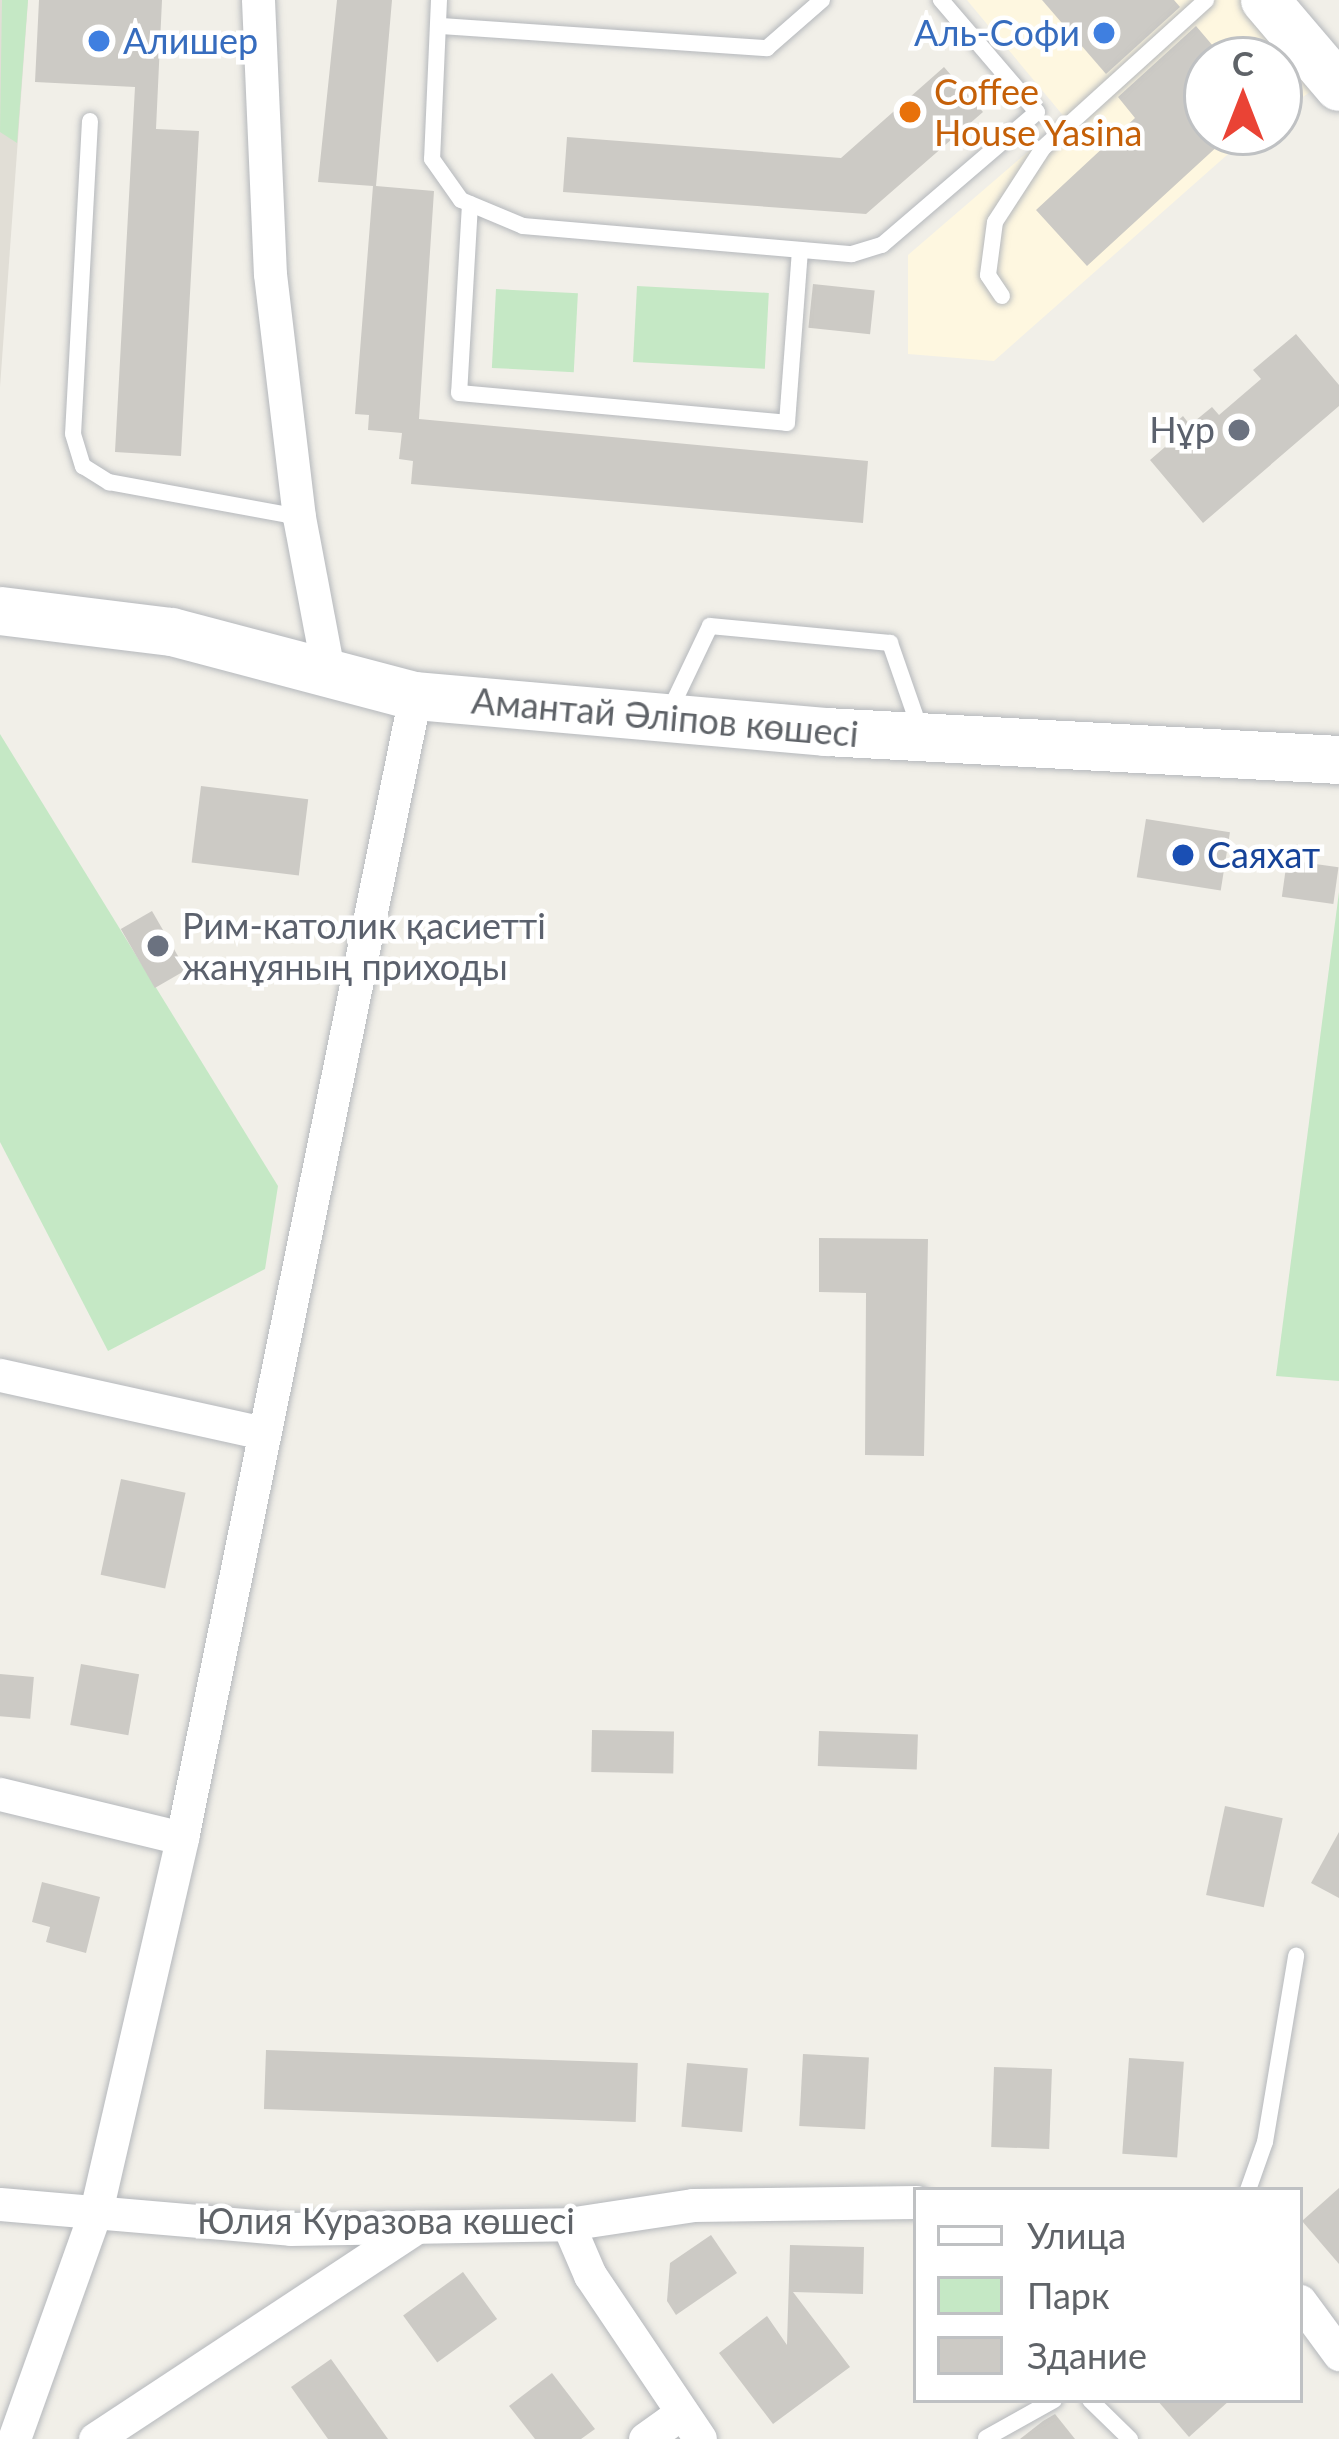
<!DOCTYPE html>
<meta charset="utf-8">
<style>
body{margin:0}
#map{position:relative;width:1339px;height:2439px;overflow:hidden;background:#f1efe8;font-family:Lato,sans-serif}
div>[style]{position:absolute}
[style*='--x']{left:calc(var(--x)*1px);top:calc(var(--y)*1px);width:calc(var(--w)*1px);rotate:calc(var(--a)*1deg)}
.commercial>*{inset:0;background:#fef7e0}
.education>*{inset:0;background:#e1ded6}
.green>*{inset:0;background:#c5e8c5;transform-origin:0 0}
.building>*{inset:0;background:#cccac5;transform-origin:0 0}
.roads{filter:drop-shadow(0 0 3px #b5b8bc) drop-shadow(0 0 3px #b5b8bc)}
.lane>*{height:16px;margin:-8px;padding:0 8px;transform-origin:8px;border-radius:8px;background:#fff}
.street>*{height:33px;margin:-16.5px;padding:0 16.5px;transform-origin:16.5px;border-radius:16.5px;background:#fff}
.secondary>*{height:48px;margin:-24px;padding:0 24px;transform-origin:24px;border-radius:24px;background:#fff}
.dots>*{width:33px;height:33px;translate:-50% -50%;box-sizing:border-box;border:6px solid #fff;border-radius:50%}
span{translate:-50% -50%;white-space:nowrap;text-align:center;line-height:1.15;-webkit-text-stroke:9px #fff;paint-order:stroke}
.shop-label{font-size:36px;color:#366cbe}
.right{translate:-100% -50%;text-align:right}
.left{translate:0 -50%;text-align:left}
.food-label{font-size:36px;color:#c56008}
.worship-label{font-size:36px;color:#5b616d}
.street-label{font-size:36px;color:#5f6368}
.transit-label{font-size:36px;color:#164399}
.legend{position:absolute;left:913px;top:2187px;width:390px;height:216px;box-sizing:border-box;background:#fff;border:3px solid #bfc1c3;margin:0;padding:15px 21px;list-style:none;font-size:36px;color:#5f6368}
.legend li{display:flex;align-items:center;gap:24px;height:60px}
.legend b{width:60px;border:3px solid #bfc1c3}
.north{position:absolute;left:1183px;top:36px;width:120px;height:120px;box-sizing:border-box;background:#fff;border:3px solid #bfc1c3;border-radius:50%;rotate:0deg;font-size:33px;font-weight:700;line-height:48px;text-align:center;color:#5f6368}
.north::after{content:'';display:block;margin:auto;width:42px;height:54px;background:#ea4335;clip-path:polygon(50% 0,100% 100%,50% 72%,0 100%)}
</style>
<div id="map">
<div class="commercial">
<div style="clip-path:polygon(967px 0,1244px 0,1319px 86px,1279px 113px,1279px 60px,1207px 60px,1207px 132px,1253px 132px,994px 361px,908px 354px,908px 255px,1066px 119px)"></div>
</div>
<div class="education">
<div style="clip-path:polygon(0 0,28px 0,0 387px)"></div>
</div>
<div class="green">
<div style="clip-path:polygon(2px 0,28px 0,17px 143px,0 132px)"></div>
<div style="left:637px;top:286px;width:132px;height:76px;rotate:3deg"></div>
<div style="left:496px;top:289px;width:82px;height:79px;rotate:3deg"></div>
<div style="clip-path:polygon(0 734px,278px 1186px,265px 1269px,108px 1351px,0 1142px)"></div>
<div style="clip-path:polygon(1339px 892px,1339px 1381px,1276px 1376px)"></div>
</div>
<div class="building">
<div style="clip-path:polygon(39px 0,162px 0,156px 129px,199px 131px,181px 456px,115px 452px,135px 87px,35px 82px)"></div>
<div style="clip-path:polygon(337px 0,392px 0,376px 186px,434px 191px,419px 419px,868px 461px,863px 523px,411px 484px,413px 461px,399px 459px,402px 433px,368px 430px,369px 415px,355px 414px,373px 186px,318px 182px)"></div>
<div style="clip-path:polygon(1042px 0,1174px 0,1180px 7px,1106px 74px)"></div>
<div style="clip-path:polygon(1196px 26px,1225px 60px,1207px 60px,1207px 132px,1233px 132px,1087px 266px,1036px 210px,1135px 118px,1118px 97px)"></div>
<div style="clip-path:polygon(944px 67px,983px 112px,866px 214px,563px 192px,567px 137px,841px 158px)"></div>
<div style="left:813px;top:284px;width:62px;height:44px;rotate:6deg"></div>
<div style="clip-path:polygon(1296px 334px,1339px 385px,1339px 406px,1203px 523px,1150px 460px,1172px 441px,1165px 432px,1183px 416px,1190px 425px,1212px 407px,1219px 415px,1261px 379px,1253px 370px)"></div>
<div style="left:201px;top:786px;width:108px;height:77px;rotate:7deg"></div>
<div style="left:1146px;top:819px;width:85px;height:59px;rotate:9deg"></div>
<div style="left:1287px;top:860px;width:52px;height:37px;rotate:8deg"></div>
<div style="left:152px;top:911px;width:68px;height:36px;rotate:60deg"></div>
<div style="clip-path:polygon(819px 1238px,928px 1239px,924px 1456px,865px 1455px,866px 1293px,819px 1292px)"></div>
<div style="left:121px;top:1479px;width:66px;height:98px;rotate:12deg"></div>
<div style="left:81px;top:1664px;width:59px;height:62px;rotate:10deg"></div>
<div style="left:0;top:1674px;width:34px;height:42px;rotate:5deg"></div>
<div style="left:592px;top:1730px;width:82px;height:42px;rotate:1deg"></div>
<div style="left:819px;top:1731px;width:99px;height:35px;rotate:2deg"></div>
<div style="left:1225px;top:1806px;width:59px;height:91px;rotate:12deg"></div>
<div style="clip-path:polygon(1339px 1832px,1339px 1898px,1311px 1883px)"></div>
<div style="clip-path:polygon(42px 1882px,100px 1897px,86px 1953px,46px 1942px,50px 1927px,32px 1922px)"></div>
<div style="left:266px;top:2050px;width:372px;height:59px;rotate:2deg"></div>
<div style="left:803px;top:2054px;width:66px;height:72px;rotate:3deg"></div>
<div style="left:1129px;top:2058px;width:55px;height:96px;rotate:4deg"></div>
<div style="left:687px;top:2063px;width:61px;height:64px;rotate:5deg"></div>
<div style="left:994px;top:2067px;width:58px;height:80px;rotate:2deg"></div>
<div style="clip-path:polygon(1339px 2188px,1339px 2264px,1302px 2221px)"></div>
<div style="clip-path:polygon(711px 2235px,737px 2273px,676px 2315px,667px 2301px,670px 2263px)"></div>
<div style="clip-path:polygon(790px 2245px,864px 2247px,863px 2294px,793px 2292px,850px 2367px,773px 2424px,719px 2353px,767px 2316px,787px 2345px)"></div>
<div style="left:463px;top:2272px;width:58px;height:74px;rotate:54deg"></div>
<div style="clip-path:polygon(331px 2359px,388px 2439px,328px 2439px,291px 2387px)"></div>
<div style="clip-path:polygon(552px 2373px,595px 2429px,581px 2439px,535px 2439px,509px 2406px)"></div>
<div style="clip-path:polygon(1157px 2400px,1230px 2400px,1189px 2437px)"></div>
<div style="clip-path:polygon(1055px 2414px,1075px 2439px,1020px 2439px,1043px 2421px)"></div>
</div>
<div class="roads">
<div class="lane">
<div style="--x:439;--y:0;--w:159;--a:92.5"></div>
<div style="--x:432;--y:159;--w:50;--a:54.7"></div>
<div style="--x:461;--y:200;--w:67;--a:22.8"></div>
<div style="--x:523;--y:226;--w:330;--a:4.9"></div>
<div style="--x:852;--y:254;--w:31;--a:-17"></div>
<div style="--x:882;--y:245;--w:204;--a:-40.6"></div>
<div style="--x:1037;--y:112;--w:148;--a:-130.6"></div>
<div style="--x:441;--y:26;--w:327;--a:3.9"></div>
<div style="--x:767;--y:48;--w:73;--a:-41.1"></div>
<div style="--x:90;--y:121;--w:313;--a:93.1"></div>
<div style="--x:73;--y:434;--w:34;--a:73"></div>
<div style="--x:83;--y:466;--w:31;--a:32"></div>
<div style="--x:109;--y:482;--w:193;--a:10.4"></div>
<div style="--x:470;--y:204;--w:189;--a:93.3"></div>
<div style="--x:459;--y:393;--w:329;--a:5.2"></div>
<div style="--x:787;--y:423;--w:173;--a:-85.7"></div>
<div style="--x:1002;--y:296;--w:25;--a:-124"></div>
<div style="--x:988;--y:275;--w:53;--a:-82.5"></div>
<div style="--x:995;--y:222;--w:88;--a:-57"></div>
<div style="--x:1043;--y:148;--w:220;--a:-42.2"></div>
<div style="--x:669;--y:712;--w:95;--a:-64.5"></div>
<div style="--x:710;--y:626;--w:181;--a:5.4"></div>
<div style="--x:890;--y:643;--w:94;--a:70.8"></div>
<div style="--x:1248;--y:2190;--w:51;--a:-70.5"></div>
<div style="--x:1265;--y:2142;--w:189;--a:-80.5"></div>
<div style="--x:1090;--y:2400;--w:56;--a:44.3"></div>
<div style="--x:986;--y:2438;--w:78;--a:-29.2"></div>
</div>
<div class="street">
<div style="--x:258;--y:0;--w:274;--a:87.5"></div>
<div style="--x:270;--y:274;--w:245;--a:83.2"></div>
<div style="--x:299;--y:517;--w:162;--a:79.3"></div>
<div style="--x:0;--y:1375;--w:270;--a:12.4"></div>
<div style="--x:0;--y:1794;--w:187;--a:13.6"></div>
<div style="--x:0;--y:2204;--w:291;--a:4.9"></div>
<div style="--x:290;--y:2229;--w:278;--a:-1"></div>
<div style="--x:568;--y:2224;--w:126;--a:-8.6"></div>
<div style="--x:693;--y:2205;--w:223;--a:-0.8"></div>
<div style="--x:568;--y:2224;--w:56;--a:66.7"></div>
<div style="--x:590;--y:2275;--w:197;--a:56.1"></div>
<div style="--x:1300;--y:2301;--w:66;--a:53.7"></div>
<div style="--x:14;--y:2439;--w:246;--a:-70.3"></div>
<div style="--x:97;--y:2207;--w:379;--a:-77"></div>
<div style="--x:182;--y:1838;--w:1166;--a:-78.47"></div>
<div style="--x:95;--y:2439;--w:382;--a:-33.4"></div>
<div style="--x:645;--y:2439;--w:43;--a:-35.5"></div>
</div>
<div class="secondary">
<div style="--x:1265;--y:0;--w:114;--a:49.6"></div>
<div style="--x:0;--y:611;--w:173;--a:7"></div>
<div style="--x:172;--y:632;--w:251;--a:14.8"></div>
<div style="--x:415;--y:696;--w:413;--a:5"></div>
<div style="--x:826;--y:732;--w:514;--a:3.12"></div>
</div>
</div>
<div class="dots">
<div style="left:1104px;top:33px;background:#3f7fe0"></div>
<div style="left:99px;top:41px;background:#3f7fe0"></div>
<div style="left:910px;top:112px;background:#e8710a"></div>
<div style="left:1239px;top:430px;background:#6b7280"></div>
<div style="left:1183px;top:855px;background:#1a4fb4"></div>
<div style="left:158px;top:946px;background:#6b7280"></div>
</div>
<div class="shop-label">
<span class="right" style="left:1080px;top:33px">Аль-Софи</span>
<span class="left" style="left:123px;top:41px">Алишер</span>
</div>
<div class="food-label">
<span class="left" style="left:934px;top:112px">Coffee<br>House Yasina</span>
</div>
<div class="worship-label">
<span class="right" style="left:1215px;top:430px">Нұр</span>
<span class="left" style="left:182px;top:946px">Рим-католик қасиетті<br>жанұяның приходы</span>
</div>
<div class="street-label">
<span style="left:665px;top:717px;rotate:5deg">Амантай Әліпов көшесі</span>
<span style="left:386px;top:2221px">Юлия Куразова көшесі</span>
</div>
<div class="transit-label">
<span class="left" style="left:1207px;top:855px">Саяхат</span>
</div>
<ul class="legend">
<li><b style="height:15px;background:#fff"></b>Улица</li>
<li><b style="height:33px;background:#c5e8c5"></b>Парк</li>
<li><b style="height:33px;background:#cccac5"></b>Здание</li>
</ul>
<div class="north">С</div>
</div>
